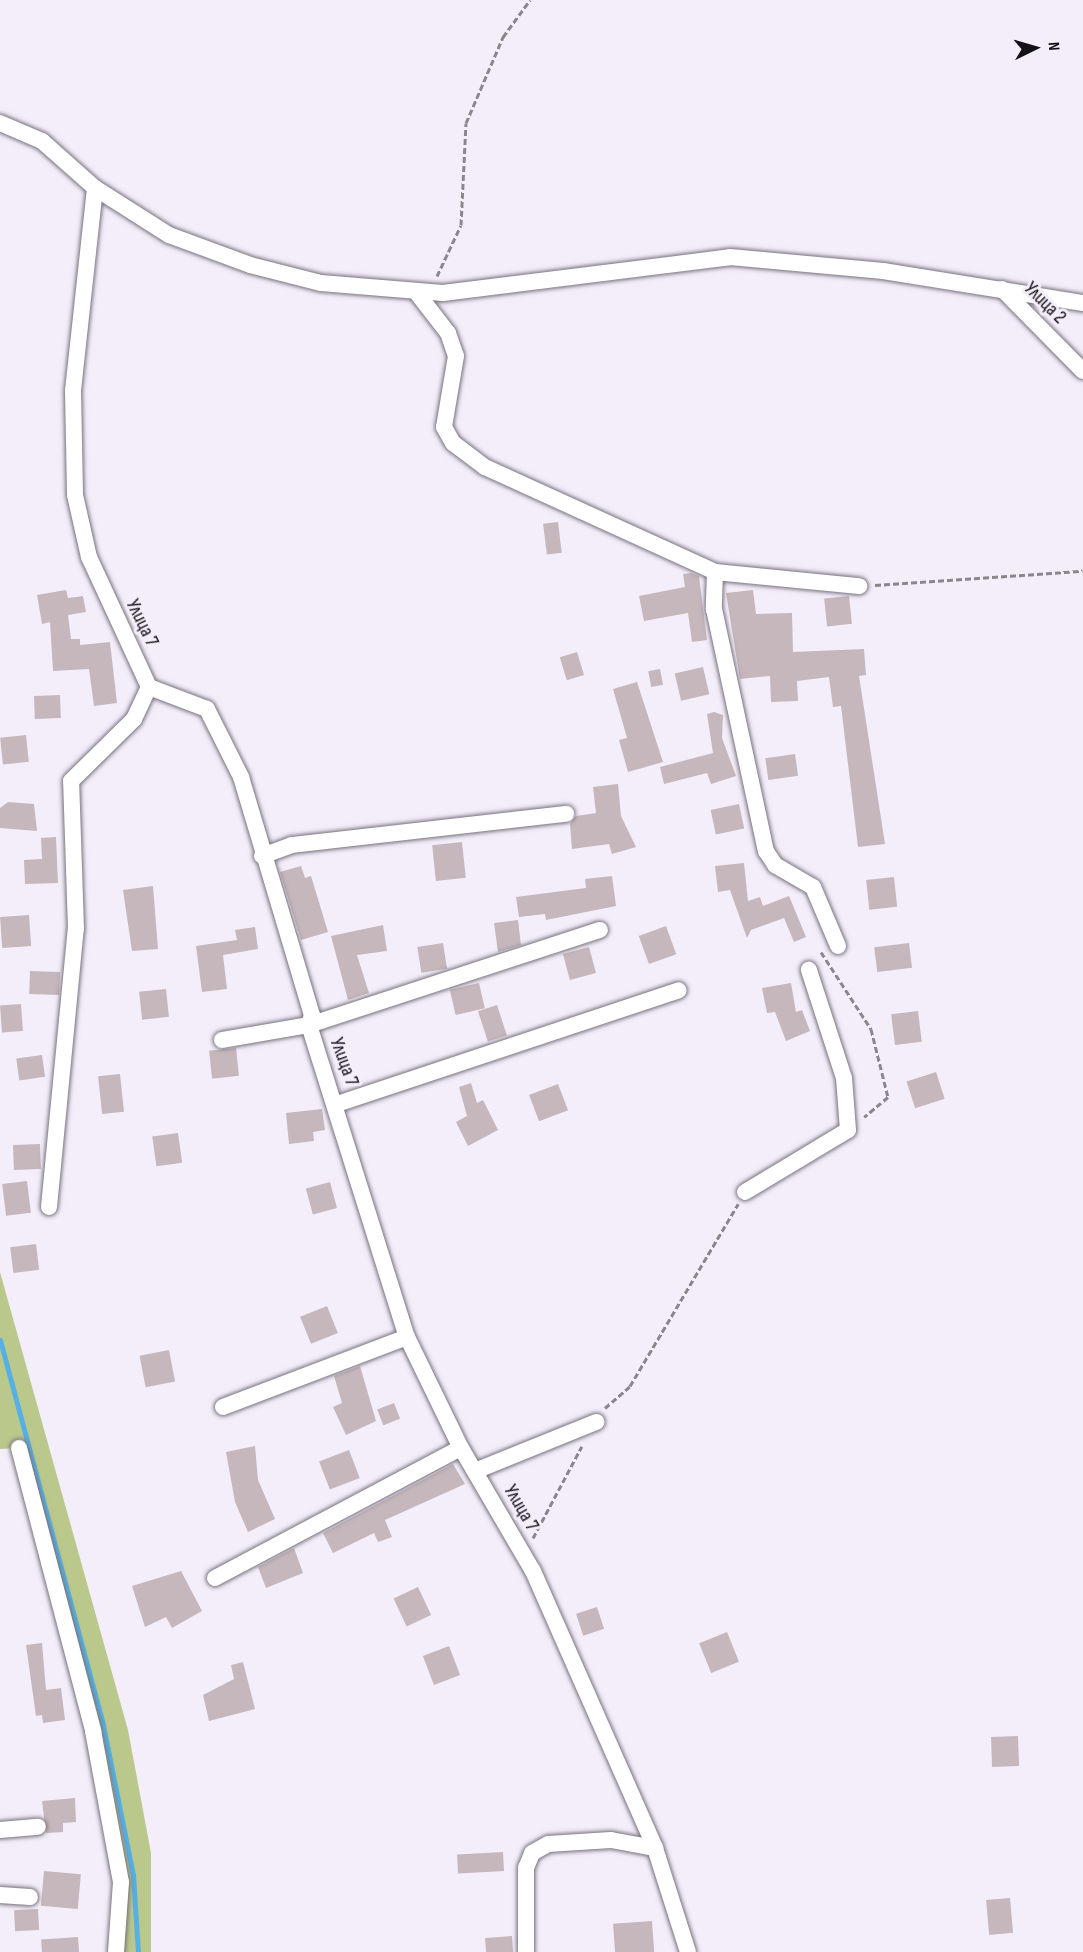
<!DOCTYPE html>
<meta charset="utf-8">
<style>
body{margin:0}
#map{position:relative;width:1083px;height:1952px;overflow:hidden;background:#f4eefb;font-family:"Sofia Sans Condensed",sans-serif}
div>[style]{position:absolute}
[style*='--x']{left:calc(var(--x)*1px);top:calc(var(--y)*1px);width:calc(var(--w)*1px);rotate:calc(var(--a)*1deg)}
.green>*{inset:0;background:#bac88c}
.stream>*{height:5px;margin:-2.5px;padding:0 2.5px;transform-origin:2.5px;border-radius:2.5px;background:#56b0e3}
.building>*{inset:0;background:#c5b7bc;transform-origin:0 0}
.path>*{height:3px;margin-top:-1.5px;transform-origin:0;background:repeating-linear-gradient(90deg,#8a868e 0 6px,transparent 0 9px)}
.roads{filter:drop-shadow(0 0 2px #78727d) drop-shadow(0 0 2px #78727d)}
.minor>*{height:16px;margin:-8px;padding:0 8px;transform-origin:8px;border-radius:8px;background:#fff}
span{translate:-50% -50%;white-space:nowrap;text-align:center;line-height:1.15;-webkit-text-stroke:6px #f4eefb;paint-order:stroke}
.street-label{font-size:20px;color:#131115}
.north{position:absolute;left:1005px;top:18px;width:60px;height:60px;-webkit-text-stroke:4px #f4eefb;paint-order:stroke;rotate:85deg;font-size:16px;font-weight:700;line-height:24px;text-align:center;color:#131115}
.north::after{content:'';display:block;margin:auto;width:21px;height:27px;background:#131115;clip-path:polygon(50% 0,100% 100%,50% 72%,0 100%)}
</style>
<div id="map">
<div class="green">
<div style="clip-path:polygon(0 1272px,128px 1730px,151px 1853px,151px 1952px,116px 1952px,121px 1882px,18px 1448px,0 1449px)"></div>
</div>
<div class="stream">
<div style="--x:0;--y:1340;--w:399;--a:75"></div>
<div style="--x:103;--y:1725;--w:153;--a:78.7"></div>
<div style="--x:133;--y:1875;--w:77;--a:86.3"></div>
</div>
<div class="building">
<div style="left:558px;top:522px;width:31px;height:15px;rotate:83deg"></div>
<div style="clip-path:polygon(691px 573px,699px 576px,707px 640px,692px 642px,688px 613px,644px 621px,639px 596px,685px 587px,683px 574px)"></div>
<div style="clip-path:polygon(66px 590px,68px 598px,83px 596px,86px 612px,68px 615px,71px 639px,80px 639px,80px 645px,110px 642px,117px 703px,94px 706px,89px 669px,53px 671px,50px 622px,42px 624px,37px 595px)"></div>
<div style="clip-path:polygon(753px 590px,756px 614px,792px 613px,793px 652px,864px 649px,866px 675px,859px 676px,885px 844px,858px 847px,841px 706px,833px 707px,829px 677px,797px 681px,798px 701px,771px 702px,770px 676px,740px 679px,726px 593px)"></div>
<div style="left:849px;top:596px;width:28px;height:25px;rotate:84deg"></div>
<div style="left:577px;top:652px;width:24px;height:18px;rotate:73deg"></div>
<div style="left:703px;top:667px;width:28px;height:29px;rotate:77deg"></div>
<div style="left:660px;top:669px;width:16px;height:12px;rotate:79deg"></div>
<div style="clip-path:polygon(637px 682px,663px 762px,628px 772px,619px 740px,627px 738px,613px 689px)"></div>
<div style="left:60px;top:695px;width:23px;height:26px;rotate:88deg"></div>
<div style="clip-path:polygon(714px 712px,723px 715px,722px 738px,736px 776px,711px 784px,707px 773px,664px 784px,660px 767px,713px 753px,707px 714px)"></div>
<div style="left:26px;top:735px;width:27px;height:26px;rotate:84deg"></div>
<div style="left:795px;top:754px;width:22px;height:30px;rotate:82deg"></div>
<div style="clip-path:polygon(618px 784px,621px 816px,636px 847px,612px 854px,609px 844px,572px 849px,570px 824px,576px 816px,596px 813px,593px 787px)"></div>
<div style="clip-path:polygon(8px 802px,34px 804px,37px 831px,0 828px,0 808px)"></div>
<div style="left:739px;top:804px;width:25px;height:29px;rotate:78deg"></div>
<div style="clip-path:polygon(56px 837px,58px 883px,25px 884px,24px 860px,42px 859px,41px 838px)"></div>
<div style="left:462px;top:842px;width:36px;height:30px;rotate:84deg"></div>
<div style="clip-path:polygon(744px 863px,748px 901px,760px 897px,763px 906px,789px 896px,806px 937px,794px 942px,784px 918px,751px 930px,747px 938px,730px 890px,718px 892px,715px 866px)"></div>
<div style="clip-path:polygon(301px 866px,305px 878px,311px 876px,328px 932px,301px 940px,280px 872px)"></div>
<div style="clip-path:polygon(612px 876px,616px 906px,546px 920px,545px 914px,519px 917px,516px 897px,586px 888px,585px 879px)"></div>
<div style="left:894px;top:877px;width:30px;height:28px;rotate:84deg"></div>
<div style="clip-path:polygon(153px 886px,158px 949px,132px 951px,123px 890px)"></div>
<div style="left:29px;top:915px;width:31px;height:29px;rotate:86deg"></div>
<div style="clip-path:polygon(518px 920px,521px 945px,498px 952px,494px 923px)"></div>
<div style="clip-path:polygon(383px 925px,387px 951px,357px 955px,369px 993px,348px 1000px,331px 936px)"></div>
<div style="left:666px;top:926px;width:30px;height:29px;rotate:70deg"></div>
<div style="clip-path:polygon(255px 927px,258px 949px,223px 955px,227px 989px,202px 992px,196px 946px,237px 940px,235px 930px)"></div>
<div style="left:443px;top:943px;width:26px;height:26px;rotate:81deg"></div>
<div style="left:909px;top:943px;width:25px;height:35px;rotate:83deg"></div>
<div style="left:589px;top:947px;width:27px;height:27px;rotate:75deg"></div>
<div style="left:60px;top:972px;width:23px;height:30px;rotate:92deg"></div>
<div style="left:479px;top:983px;width:26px;height:30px;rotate:77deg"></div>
<div style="clip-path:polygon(791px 983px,796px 1012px,802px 1010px,810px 1031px,786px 1041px,775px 1012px,767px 1013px,762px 988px)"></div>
<div style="left:166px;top:989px;width:28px;height:27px;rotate:84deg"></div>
<div style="left:21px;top:1004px;width:27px;height:21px;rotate:86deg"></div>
<div style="left:497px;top:1005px;width:32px;height:20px;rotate:72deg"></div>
<div style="left:918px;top:1011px;width:31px;height:27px;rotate:83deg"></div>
<div style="left:236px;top:1048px;width:28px;height:27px;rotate:84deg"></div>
<div style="left:42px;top:1055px;width:22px;height:26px;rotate:82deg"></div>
<div style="left:936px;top:1072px;width:28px;height:31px;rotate:72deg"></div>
<div style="left:120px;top:1074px;width:38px;height:22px;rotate:84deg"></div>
<div style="clip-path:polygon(471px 1083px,477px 1103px,483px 1100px,498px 1130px,468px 1146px,456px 1122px,467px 1116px,459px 1087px)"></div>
<div style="left:558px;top:1084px;width:28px;height:31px;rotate:69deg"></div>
<div style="clip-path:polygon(322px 1109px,325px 1130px,313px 1132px,314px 1141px,289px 1144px,286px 1113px)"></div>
<div style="left:178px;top:1133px;width:30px;height:26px;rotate:82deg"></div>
<div style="left:40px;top:1144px;width:25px;height:27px;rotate:88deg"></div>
<div style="left:27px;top:1181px;width:32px;height:25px;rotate:83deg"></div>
<div style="left:330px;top:1182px;width:27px;height:25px;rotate:75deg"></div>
<div style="left:36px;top:1244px;width:26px;height:26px;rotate:83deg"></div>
<div style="left:327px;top:1306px;width:29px;height:29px;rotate:68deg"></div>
<div style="left:169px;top:1350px;width:32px;height:30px;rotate:79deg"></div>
<div style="clip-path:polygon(360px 1366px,376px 1421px,346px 1435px,333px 1407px,342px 1403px,334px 1376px)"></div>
<div style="left:394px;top:1403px;width:17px;height:18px;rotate:69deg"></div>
<div style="clip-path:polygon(255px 1446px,258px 1480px,275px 1519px,248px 1532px,235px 1502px,226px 1452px)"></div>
<div style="left:349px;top:1450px;width:30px;height:32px;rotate:69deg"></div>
<div style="clip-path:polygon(453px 1464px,465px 1484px,385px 1520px,392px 1537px,378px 1542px,374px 1533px,333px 1553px,323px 1533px)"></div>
<div style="clip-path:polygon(294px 1548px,303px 1573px,266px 1588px,258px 1567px)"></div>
<div style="clip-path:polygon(181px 1571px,202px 1611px,172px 1628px,166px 1617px,145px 1627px,132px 1586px)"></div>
<div style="left:418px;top:1587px;width:31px;height:27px;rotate:65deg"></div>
<div style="left:597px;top:1607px;width:23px;height:22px;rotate:72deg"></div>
<div style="left:727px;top:1632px;width:32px;height:30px;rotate:68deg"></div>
<div style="clip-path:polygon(42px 1643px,46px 1690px,61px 1688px,65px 1720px,43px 1723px,42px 1715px,36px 1716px,26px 1645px)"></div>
<div style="left:449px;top:1646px;width:31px;height:28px;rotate:69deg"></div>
<div style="clip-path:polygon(243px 1662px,255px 1709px,209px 1721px,203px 1695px,234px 1679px,231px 1665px)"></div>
<div style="left:1018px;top:1736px;width:30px;height:27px;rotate:88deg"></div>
<div style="clip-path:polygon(75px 1798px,76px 1822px,63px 1823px,63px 1832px,46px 1833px,42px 1801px)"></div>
<div style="left:503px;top:1852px;width:19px;height:46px;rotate:87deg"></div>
<div style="left:44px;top:1871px;width:37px;height:35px;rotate:5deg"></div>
<div style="left:1010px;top:1898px;width:35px;height:24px;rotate:85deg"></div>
<div style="left:38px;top:1909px;width:21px;height:24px;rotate:87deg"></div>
<div style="left:652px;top:1921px;width:31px;height:39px;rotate:86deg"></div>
<div style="left:512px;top:1936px;width:16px;height:27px;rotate:86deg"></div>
<div style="left:78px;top:1937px;width:15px;height:37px;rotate:86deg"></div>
</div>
<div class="path">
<div style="--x:437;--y:276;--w:56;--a:-64.8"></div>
<div style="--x:461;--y:225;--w:102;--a:-87.2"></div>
<div style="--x:466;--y:123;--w:94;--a:-66.7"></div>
<div style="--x:503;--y:37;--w:46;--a:-53.9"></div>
<div style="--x:875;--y:585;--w:208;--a:-3.9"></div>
<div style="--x:821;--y:952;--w:92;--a:57"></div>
<div style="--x:871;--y:1029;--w:70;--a:76"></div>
<div style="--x:888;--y:1097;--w:31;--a:140"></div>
<div style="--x:605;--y:1408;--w:33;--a:-41"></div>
<div style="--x:630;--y:1386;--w:212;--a:-59.3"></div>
<div style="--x:533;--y:1538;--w:104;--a:-62"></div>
</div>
<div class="roads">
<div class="minor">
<div style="--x:0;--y:123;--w:46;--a:23.2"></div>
<div style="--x:42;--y:141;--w:71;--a:41.6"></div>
<div style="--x:95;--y:188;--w:88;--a:32.4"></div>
<div style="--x:169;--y:235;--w:86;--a:20.3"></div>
<div style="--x:250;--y:265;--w:73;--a:14.2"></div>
<div style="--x:321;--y:283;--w:122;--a:4.7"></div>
<div style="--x:443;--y:293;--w:289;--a:-7.1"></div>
<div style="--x:730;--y:257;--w:154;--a:5.2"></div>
<div style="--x:883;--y:271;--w:203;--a:9.1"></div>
<div style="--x:95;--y:188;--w:203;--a:96.2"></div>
<div style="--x:73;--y:390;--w:105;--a:88.9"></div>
<div style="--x:75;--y:495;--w:64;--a:77.3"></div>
<div style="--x:89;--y:557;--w:143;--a:65.2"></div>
<div style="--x:149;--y:687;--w:62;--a:20.8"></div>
<div style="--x:207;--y:709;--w:76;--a:63.4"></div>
<div style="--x:241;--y:777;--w:248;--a:73.4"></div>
<div style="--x:312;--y:1015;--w:10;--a:107"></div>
<div style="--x:309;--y:1025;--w:327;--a:72.6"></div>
<div style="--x:407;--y:1337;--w:123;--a:64.1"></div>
<div style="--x:461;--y:1448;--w:143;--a:59.7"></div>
<div style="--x:533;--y:1571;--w:303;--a:66.2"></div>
<div style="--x:655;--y:1848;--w:109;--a:72.4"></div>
<div style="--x:1002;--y:289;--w:115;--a:45.4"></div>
<div style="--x:417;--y:293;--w:51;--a:52.2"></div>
<div style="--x:448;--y:333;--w:24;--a:71"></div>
<div style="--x:456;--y:356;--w:72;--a:99.6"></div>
<div style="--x:444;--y:427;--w:18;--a:61"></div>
<div style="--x:453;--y:443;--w:40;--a:37"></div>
<div style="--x:485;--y:467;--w:253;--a:24.5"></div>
<div style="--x:715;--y:572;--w:145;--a:5.6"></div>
<div style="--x:715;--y:572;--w:37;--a:92"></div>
<div style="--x:714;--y:609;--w:248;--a:77.9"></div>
<div style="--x:766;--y:851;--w:17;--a:57"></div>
<div style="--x:775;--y:865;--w:44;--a:30.1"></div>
<div style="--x:813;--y:887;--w:64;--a:67"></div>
<div style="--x:262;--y:856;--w:32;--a:-20"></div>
<div style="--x:292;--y:845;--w:276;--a:-6.5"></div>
<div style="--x:222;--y:1040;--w:88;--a:-9.8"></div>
<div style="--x:309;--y:1025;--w:306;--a:-18.1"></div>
<div style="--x:337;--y:1104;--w:360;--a:-18.4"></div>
<div style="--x:745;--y:1192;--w:120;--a:-31"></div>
<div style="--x:848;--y:1130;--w:52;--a:-94.4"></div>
<div style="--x:844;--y:1078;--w:114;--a:-108"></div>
<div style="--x:49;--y:1207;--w:279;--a:-84.5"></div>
<div style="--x:76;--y:929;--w:148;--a:-91.9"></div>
<div style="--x:71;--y:781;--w:88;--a:-44.5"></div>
<div style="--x:134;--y:719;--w:35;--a:-65"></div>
<div style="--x:223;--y:1407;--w:197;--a:-20.8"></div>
<div style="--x:19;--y:1448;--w:293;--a:75.3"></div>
<div style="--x:93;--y:1731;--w:154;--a:79.5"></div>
<div style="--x:121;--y:1882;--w:70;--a:94.1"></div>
<div style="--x:475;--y:1471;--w:131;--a:-22"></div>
<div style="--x:215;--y:1578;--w:278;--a:-27.9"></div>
<div style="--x:0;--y:1830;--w:38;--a:-5"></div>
<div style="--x:0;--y:1895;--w:30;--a:4"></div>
<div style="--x:526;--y:1952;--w:84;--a:-90"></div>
<div style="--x:526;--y:1868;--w:16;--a:-68"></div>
<div style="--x:532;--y:1853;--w:18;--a:-29"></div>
<div style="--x:548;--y:1844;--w:63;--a:-3.6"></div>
<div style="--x:611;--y:1840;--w:45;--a:10.3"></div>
</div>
</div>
<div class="street-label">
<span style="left:1045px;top:303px;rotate:45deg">Улица 2</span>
<span style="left:142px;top:623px;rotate:64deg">Улица 7</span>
<span style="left:344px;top:1062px;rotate:70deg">Улица 7</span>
<span style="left:521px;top:1508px;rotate:60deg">Улица 7</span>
</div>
<div class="north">N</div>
</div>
